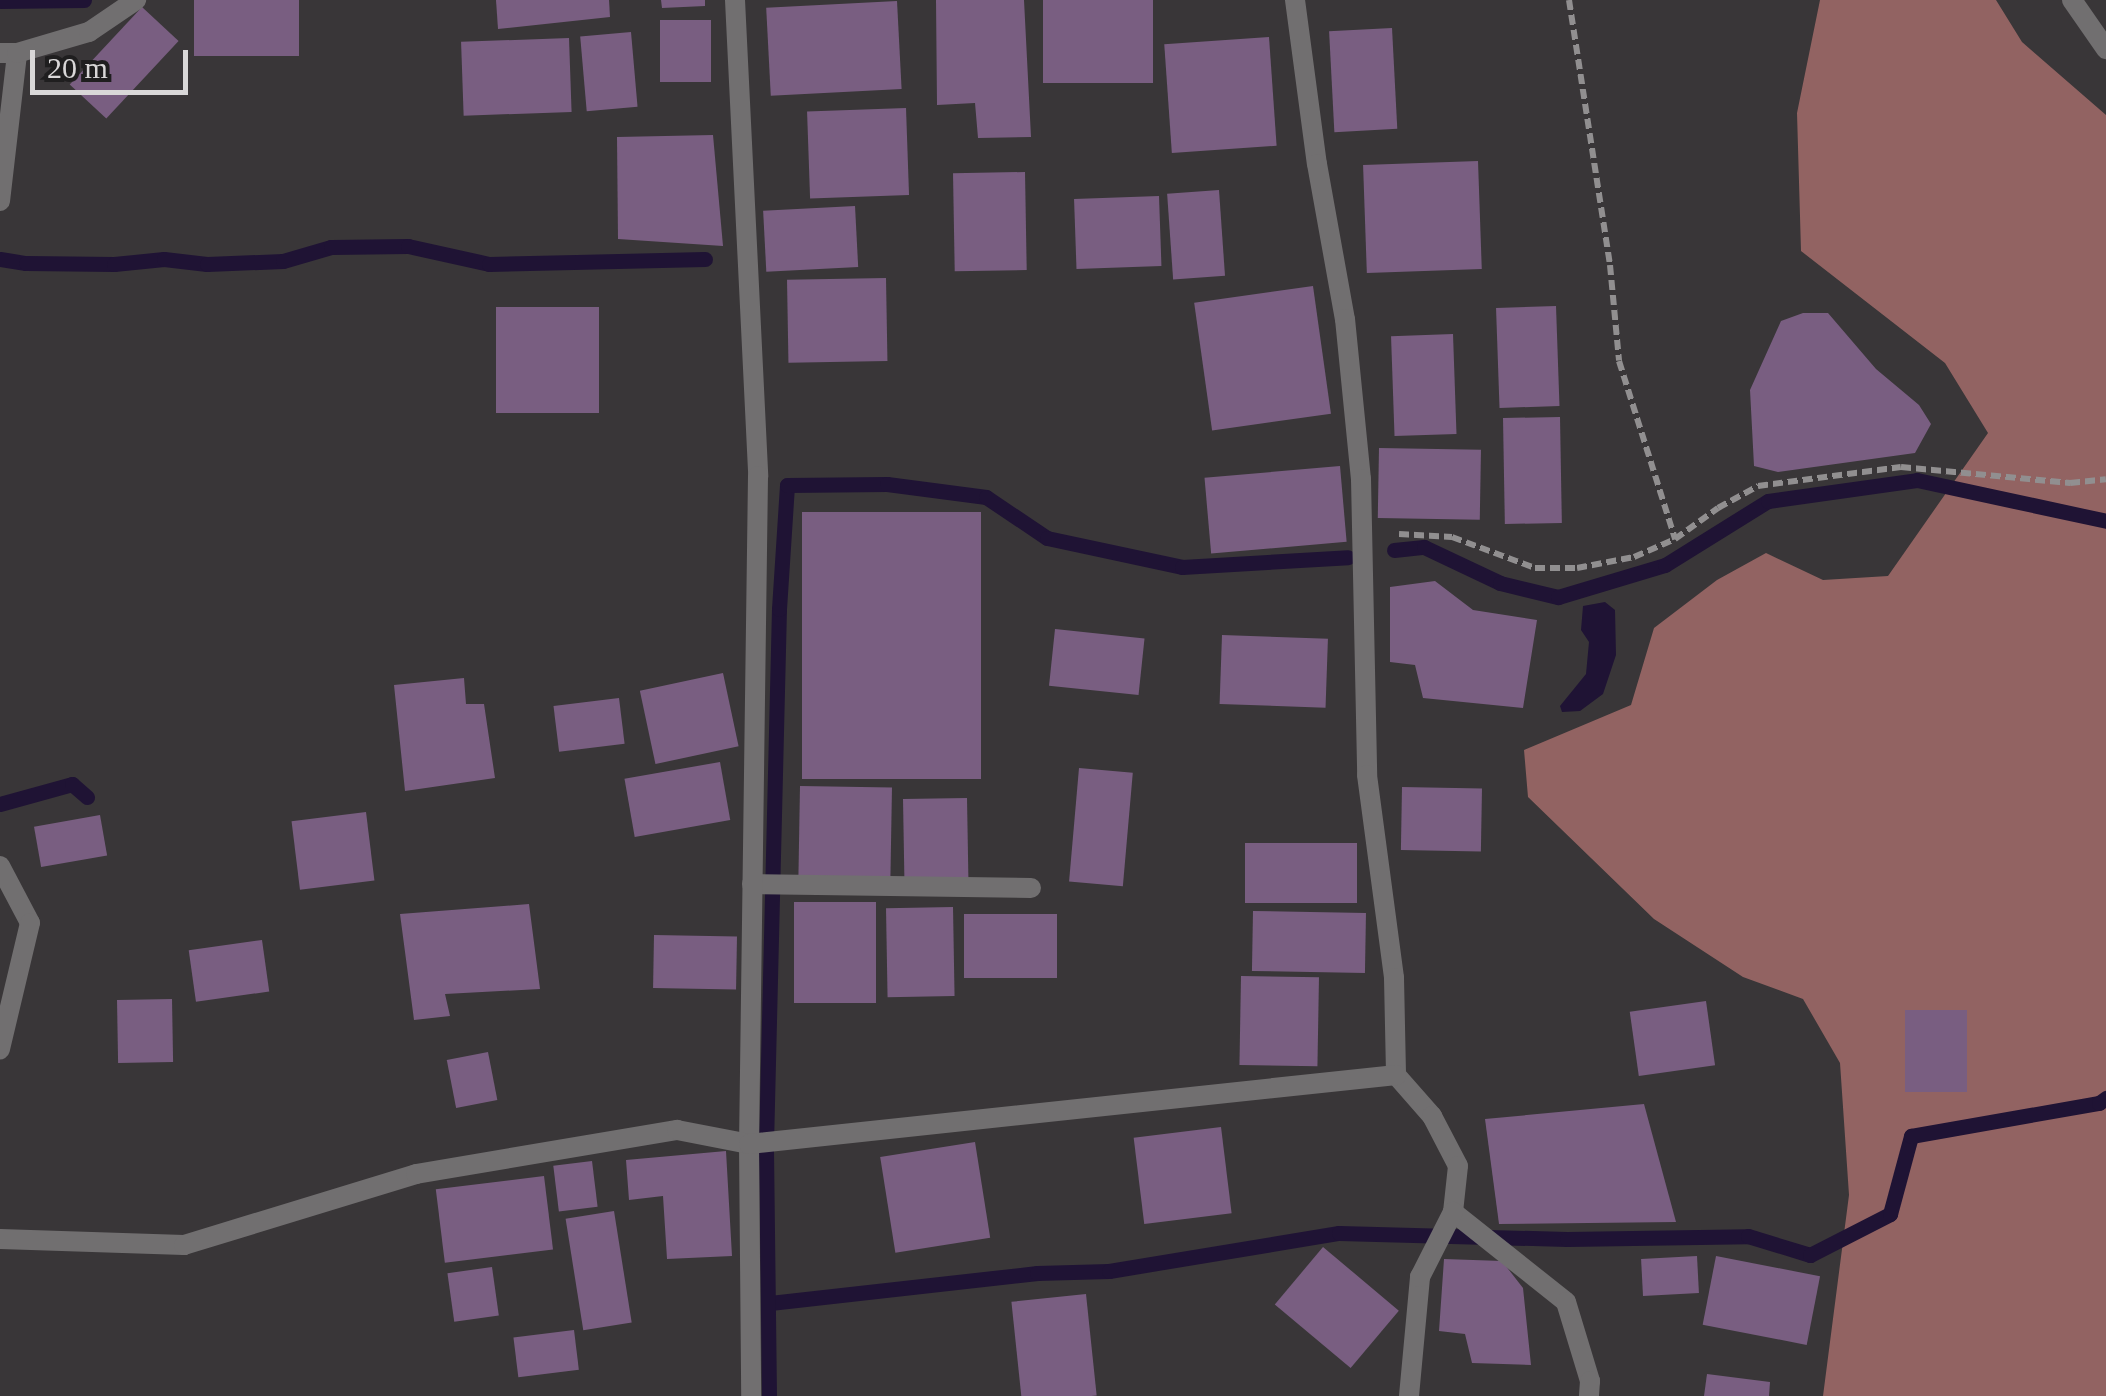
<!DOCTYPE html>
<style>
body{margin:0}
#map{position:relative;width:2106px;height:1396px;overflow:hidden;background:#393638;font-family:Georgia,serif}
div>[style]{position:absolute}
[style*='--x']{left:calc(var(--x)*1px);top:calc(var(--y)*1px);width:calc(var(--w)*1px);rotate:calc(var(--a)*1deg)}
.forest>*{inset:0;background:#926362}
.water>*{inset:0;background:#1f1334}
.stream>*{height:15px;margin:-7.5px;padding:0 7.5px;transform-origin:7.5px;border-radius:7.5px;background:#1f1334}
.building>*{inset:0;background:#795e81;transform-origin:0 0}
.path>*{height:6px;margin-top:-3px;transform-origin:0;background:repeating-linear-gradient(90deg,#918f90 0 10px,transparent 0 15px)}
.service>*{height:20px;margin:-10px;padding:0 10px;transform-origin:10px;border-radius:10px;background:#716f70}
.minor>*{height:20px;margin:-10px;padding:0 10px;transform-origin:10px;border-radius:10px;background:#716f70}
.tertiary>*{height:20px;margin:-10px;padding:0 10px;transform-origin:10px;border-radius:10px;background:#716f70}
span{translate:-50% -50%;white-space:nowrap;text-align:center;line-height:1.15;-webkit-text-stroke:10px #1f1e1f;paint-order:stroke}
.scale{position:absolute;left:30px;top:50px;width:158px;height:45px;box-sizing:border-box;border:5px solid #d9d7d8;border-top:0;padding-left:12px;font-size:30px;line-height:35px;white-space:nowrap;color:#d9d7d8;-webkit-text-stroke:8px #1f1e1f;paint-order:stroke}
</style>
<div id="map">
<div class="forest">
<div style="clip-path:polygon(1820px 0,1996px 0,2022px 42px,2106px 115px,2106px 1396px,1823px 1396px,1849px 1195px,1840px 1063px,1803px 999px,1743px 977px,1654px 919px,1528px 797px,1524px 750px,1631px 705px,1654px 628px,1717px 580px,1766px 553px,1823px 580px,1888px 576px,1988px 433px,1945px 363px,1801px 251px,1797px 113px)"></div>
</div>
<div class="water">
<div style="clip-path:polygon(1605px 602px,1615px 610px,1616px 655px,1603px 694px,1580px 711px,1562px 712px,1560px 706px,1586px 674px,1589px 642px,1581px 630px,1583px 606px)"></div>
</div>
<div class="stream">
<div style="--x:0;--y:1;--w:84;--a:-0.7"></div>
<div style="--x:0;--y:259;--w:26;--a:9"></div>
<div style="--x:26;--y:263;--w:88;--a:0.7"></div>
<div style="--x:114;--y:264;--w:50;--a:-5.7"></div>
<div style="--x:164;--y:259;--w:43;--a:6.6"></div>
<div style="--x:207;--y:264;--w:76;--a:-2.3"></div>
<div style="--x:283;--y:261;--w:50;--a:-16.3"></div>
<div style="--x:331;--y:247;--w:77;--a:-0.7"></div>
<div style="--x:408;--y:246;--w:83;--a:12.5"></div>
<div style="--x:489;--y:264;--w:216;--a:-1.3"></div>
<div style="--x:1394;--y:550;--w:30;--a:-6"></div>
<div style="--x:1424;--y:547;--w:84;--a:25.3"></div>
<div style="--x:1500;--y:583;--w:60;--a:13.6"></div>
<div style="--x:1558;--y:597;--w:112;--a:-16.7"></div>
<div style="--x:1665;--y:565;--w:121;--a:-31.9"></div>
<div style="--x:1768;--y:501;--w:150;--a:-8"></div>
<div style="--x:1917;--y:480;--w:193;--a:12.2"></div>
<div style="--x:0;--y:804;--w:75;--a:-15.5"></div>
<div style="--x:72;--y:784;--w:20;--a:41"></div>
<div style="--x:770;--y:1303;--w:269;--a:-6.4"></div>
<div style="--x:1037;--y:1273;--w:72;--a:-1.6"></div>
<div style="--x:1109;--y:1271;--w:233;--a:-9.4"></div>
<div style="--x:1339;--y:1233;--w:228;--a:1.5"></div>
<div style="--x:1567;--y:1239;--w:181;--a:-0.9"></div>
<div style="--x:1748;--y:1236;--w:65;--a:17"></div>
<div style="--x:1810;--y:1255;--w:90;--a:-27.1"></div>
<div style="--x:1890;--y:1214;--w:81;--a:-74.9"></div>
<div style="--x:1911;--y:1136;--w:191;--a:-10"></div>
<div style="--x:2099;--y:1103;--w:9;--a:-36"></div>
<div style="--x:769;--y:1396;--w:252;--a:-90.7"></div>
<div style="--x:766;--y:1144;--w:535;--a:-88.61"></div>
<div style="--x:779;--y:609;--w:124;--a:-86.3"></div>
<div style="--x:787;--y:485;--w:100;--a:-0.6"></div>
<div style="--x:887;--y:484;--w:100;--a:7.5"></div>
<div style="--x:986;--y:497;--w:73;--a:33.9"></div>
<div style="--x:1047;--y:538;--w:138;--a:12.1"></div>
<div style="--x:1182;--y:567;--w:166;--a:-3.4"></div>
</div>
<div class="building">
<div style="left:194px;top:0;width:105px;height:56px"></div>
<div style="clip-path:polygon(496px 0,609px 0,610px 17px,498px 29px)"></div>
<div style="clip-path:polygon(661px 0,705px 0,705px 6px,662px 8px)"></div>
<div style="clip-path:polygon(936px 0,1024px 0,1031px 137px,978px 138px,975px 103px,937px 105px)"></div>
<div style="left:1043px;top:0;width:110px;height:83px"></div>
<div style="left:897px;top:1px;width:88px;height:131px;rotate:87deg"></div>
<div style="left:142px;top:7px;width:50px;height:106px;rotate:43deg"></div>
<div style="left:660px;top:20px;width:51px;height:62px"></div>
<div style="left:1392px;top:28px;width:101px;height:63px;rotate:87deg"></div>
<div style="left:631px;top:32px;width:75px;height:51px;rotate:85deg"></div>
<div style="left:1269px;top:37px;width:109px;height:105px;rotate:86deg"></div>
<div style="left:569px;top:38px;width:74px;height:108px;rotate:88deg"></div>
<div style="left:906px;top:108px;width:87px;height:99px;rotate:88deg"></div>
<div style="clip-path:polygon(713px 135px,723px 246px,618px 239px,617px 137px)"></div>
<div style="left:1478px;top:161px;width:108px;height:115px;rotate:88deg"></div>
<div style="left:1025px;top:172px;width:98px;height:72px;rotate:89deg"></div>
<div style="left:1219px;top:190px;width:86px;height:52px;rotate:86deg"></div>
<div style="left:1159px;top:196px;width:70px;height:85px;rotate:88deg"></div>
<div style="left:855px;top:206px;width:61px;height:92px;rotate:87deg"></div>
<div style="left:886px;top:278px;width:83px;height:99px;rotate:89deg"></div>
<div style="left:1313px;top:286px;width:129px;height:120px;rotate:82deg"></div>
<div style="left:1556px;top:306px;width:100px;height:60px;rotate:88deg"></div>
<div style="left:599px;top:307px;width:106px;height:103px;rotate:90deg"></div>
<div style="clip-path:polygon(1803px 313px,1828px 313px,1876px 369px,1919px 405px,1931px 424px,1915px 453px,1778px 472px,1754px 466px,1750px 390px,1781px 321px)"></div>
<div style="left:1453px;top:334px;width:100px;height:62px;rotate:88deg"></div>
<div style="left:1560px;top:417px;width:106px;height:57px;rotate:89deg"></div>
<div style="left:1379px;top:448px;width:102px;height:70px;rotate:1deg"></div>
<div style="left:1340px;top:466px;width:76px;height:136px;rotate:85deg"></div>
<div style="left:802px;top:512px;width:179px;height:267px"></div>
<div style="clip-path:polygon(1435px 581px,1473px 610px,1537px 620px,1523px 708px,1423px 698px,1415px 665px,1390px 662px,1390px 587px)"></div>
<div style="left:1055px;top:629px;width:90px;height:57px;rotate:6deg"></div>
<div style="left:1222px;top:635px;width:106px;height:69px;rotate:2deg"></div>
<div style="left:723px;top:673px;width:75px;height:85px;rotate:78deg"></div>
<div style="clip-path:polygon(464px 678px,466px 704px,484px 704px,495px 778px,405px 791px,394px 685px)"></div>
<div style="left:619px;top:698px;width:46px;height:66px;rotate:83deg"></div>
<div style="left:720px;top:762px;width:59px;height:97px;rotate:80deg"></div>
<div style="left:1079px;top:768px;width:54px;height:114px;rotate:5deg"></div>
<div style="left:800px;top:786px;width:92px;height:98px;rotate:1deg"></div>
<div style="left:1402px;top:787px;width:80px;height:63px;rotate:1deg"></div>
<div style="left:967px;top:798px;width:84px;height:64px;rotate:89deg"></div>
<div style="left:366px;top:812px;width:69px;height:75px;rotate:83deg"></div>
<div style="left:100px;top:815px;width:41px;height:67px;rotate:80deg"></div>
<div style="left:1245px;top:843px;width:112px;height:60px"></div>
<div style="left:794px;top:902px;width:82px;height:101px"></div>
<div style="clip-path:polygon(529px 904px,540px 989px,445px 994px,450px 1016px,414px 1020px,400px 914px)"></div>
<div style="left:953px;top:907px;width:89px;height:67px;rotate:89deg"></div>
<div style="left:1253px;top:911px;width:113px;height:60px;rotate:1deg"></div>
<div style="left:1057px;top:914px;width:64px;height:93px;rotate:90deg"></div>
<div style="left:654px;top:935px;width:83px;height:53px;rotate:1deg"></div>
<div style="left:262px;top:940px;width:52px;height:74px;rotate:82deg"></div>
<div style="left:1241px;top:976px;width:78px;height:89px;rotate:1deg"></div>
<div style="left:172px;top:999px;width:63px;height:55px;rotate:89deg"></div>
<div style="left:1706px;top:1001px;width:65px;height:77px;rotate:82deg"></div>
<div style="left:1905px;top:1010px;width:62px;height:82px"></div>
<div style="left:488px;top:1052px;width:49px;height:42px;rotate:79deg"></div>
<div style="clip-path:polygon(1644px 1104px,1676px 1222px,1499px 1224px,1485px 1119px)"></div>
<div style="left:1221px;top:1127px;width:87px;height:88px;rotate:83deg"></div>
<div style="left:975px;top:1142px;width:97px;height:96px;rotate:81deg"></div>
<div style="clip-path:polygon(726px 1151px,732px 1256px,667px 1259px,663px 1196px,629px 1200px,626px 1160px)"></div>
<div style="left:592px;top:1161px;width:46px;height:39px;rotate:83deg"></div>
<div style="left:544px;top:1176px;width:74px;height:109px;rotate:83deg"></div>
<div style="left:614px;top:1211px;width:113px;height:49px;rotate:81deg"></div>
<div style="left:1323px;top:1247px;width:99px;height:75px;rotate:40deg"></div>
<div style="left:1697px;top:1256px;width:37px;height:56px;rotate:87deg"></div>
<div style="left:1716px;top:1256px;width:106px;height:70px;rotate:11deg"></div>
<div style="clip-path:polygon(1444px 1259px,1502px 1261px,1523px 1288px,1531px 1365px,1472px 1363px,1465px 1334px,1439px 1331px)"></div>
<div style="left:492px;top:1267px;width:49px;height:45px;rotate:82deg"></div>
<div style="left:1086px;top:1294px;width:102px;height:75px;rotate:84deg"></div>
<div style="left:574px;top:1330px;width:40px;height:61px;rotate:83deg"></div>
<div style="clip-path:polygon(1707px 1374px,1770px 1382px,1769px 1396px,1704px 1396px)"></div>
</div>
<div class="path">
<div style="--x:1569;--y:0;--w:268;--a:81.2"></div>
<div style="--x:1610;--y:265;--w:96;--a:84.6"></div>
<div style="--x:1619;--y:361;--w:187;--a:72.5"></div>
<div style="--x:1399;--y:534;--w:53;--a:3.2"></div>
<div style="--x:1452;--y:537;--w:89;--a:20.5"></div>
<div style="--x:1535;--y:568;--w:42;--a:0"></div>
<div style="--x:1577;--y:568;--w:58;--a:-10.9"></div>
<div style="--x:1634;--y:557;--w:45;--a:-23.7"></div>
<div style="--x:1675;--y:539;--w:53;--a:-35.8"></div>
<div style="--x:1718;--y:508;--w:46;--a:-28.8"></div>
<div style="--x:1758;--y:486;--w:144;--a:-7.6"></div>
<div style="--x:1901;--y:467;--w:170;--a:5.4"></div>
<div style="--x:2070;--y:483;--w:36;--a:-6"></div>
</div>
<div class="service">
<div style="--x:0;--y:201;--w:149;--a:-83.4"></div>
<div style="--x:0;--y:866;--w:64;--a:62.2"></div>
<div style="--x:30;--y:923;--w:130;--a:103.4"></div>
<div style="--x:752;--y:884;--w:279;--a:0.8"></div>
</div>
<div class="minor">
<div style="--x:735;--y:0;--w:477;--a:87.2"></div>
<div style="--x:758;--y:476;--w:668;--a:90.77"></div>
<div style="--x:749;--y:1144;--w:252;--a:89.5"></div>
<div style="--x:1295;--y:0;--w:165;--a:82.4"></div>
<div style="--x:1317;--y:164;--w:158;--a:79.8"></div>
<div style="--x:1345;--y:319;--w:161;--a:84.3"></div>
<div style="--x:1361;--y:479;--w:296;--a:88.8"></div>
<div style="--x:1367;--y:775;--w:205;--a:82.4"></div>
<div style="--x:1394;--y:978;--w:97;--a:88.8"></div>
<div style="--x:1396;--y:1075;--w:55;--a:48.7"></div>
<div style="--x:1432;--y:1116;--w:56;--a:62.5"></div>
<div style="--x:1458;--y:1166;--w:46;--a:96.2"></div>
<div style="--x:1453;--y:1212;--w:144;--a:38.5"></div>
<div style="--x:1566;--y:1302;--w:83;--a:73.1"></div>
<div style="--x:1590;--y:1381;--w:15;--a:94"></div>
<div style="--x:0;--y:53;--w:17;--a:0"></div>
<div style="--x:17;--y:53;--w:75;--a:-16.3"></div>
<div style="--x:89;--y:32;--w:57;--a:-34.2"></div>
<div style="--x:0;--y:1239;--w:184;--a:1.9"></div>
<div style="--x:184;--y:1245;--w:243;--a:-17"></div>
<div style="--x:416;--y:1174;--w:265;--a:-9.6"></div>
<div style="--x:677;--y:1130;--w:73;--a:11"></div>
<div style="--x:749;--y:1144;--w:651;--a:-6.09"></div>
<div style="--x:1409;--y:1396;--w:120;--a:-84.7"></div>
<div style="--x:1420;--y:1277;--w:73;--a:-63.1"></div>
</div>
<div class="tertiary">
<div style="--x:2072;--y:0;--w:60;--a:55.2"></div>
</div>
<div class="scale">20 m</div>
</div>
